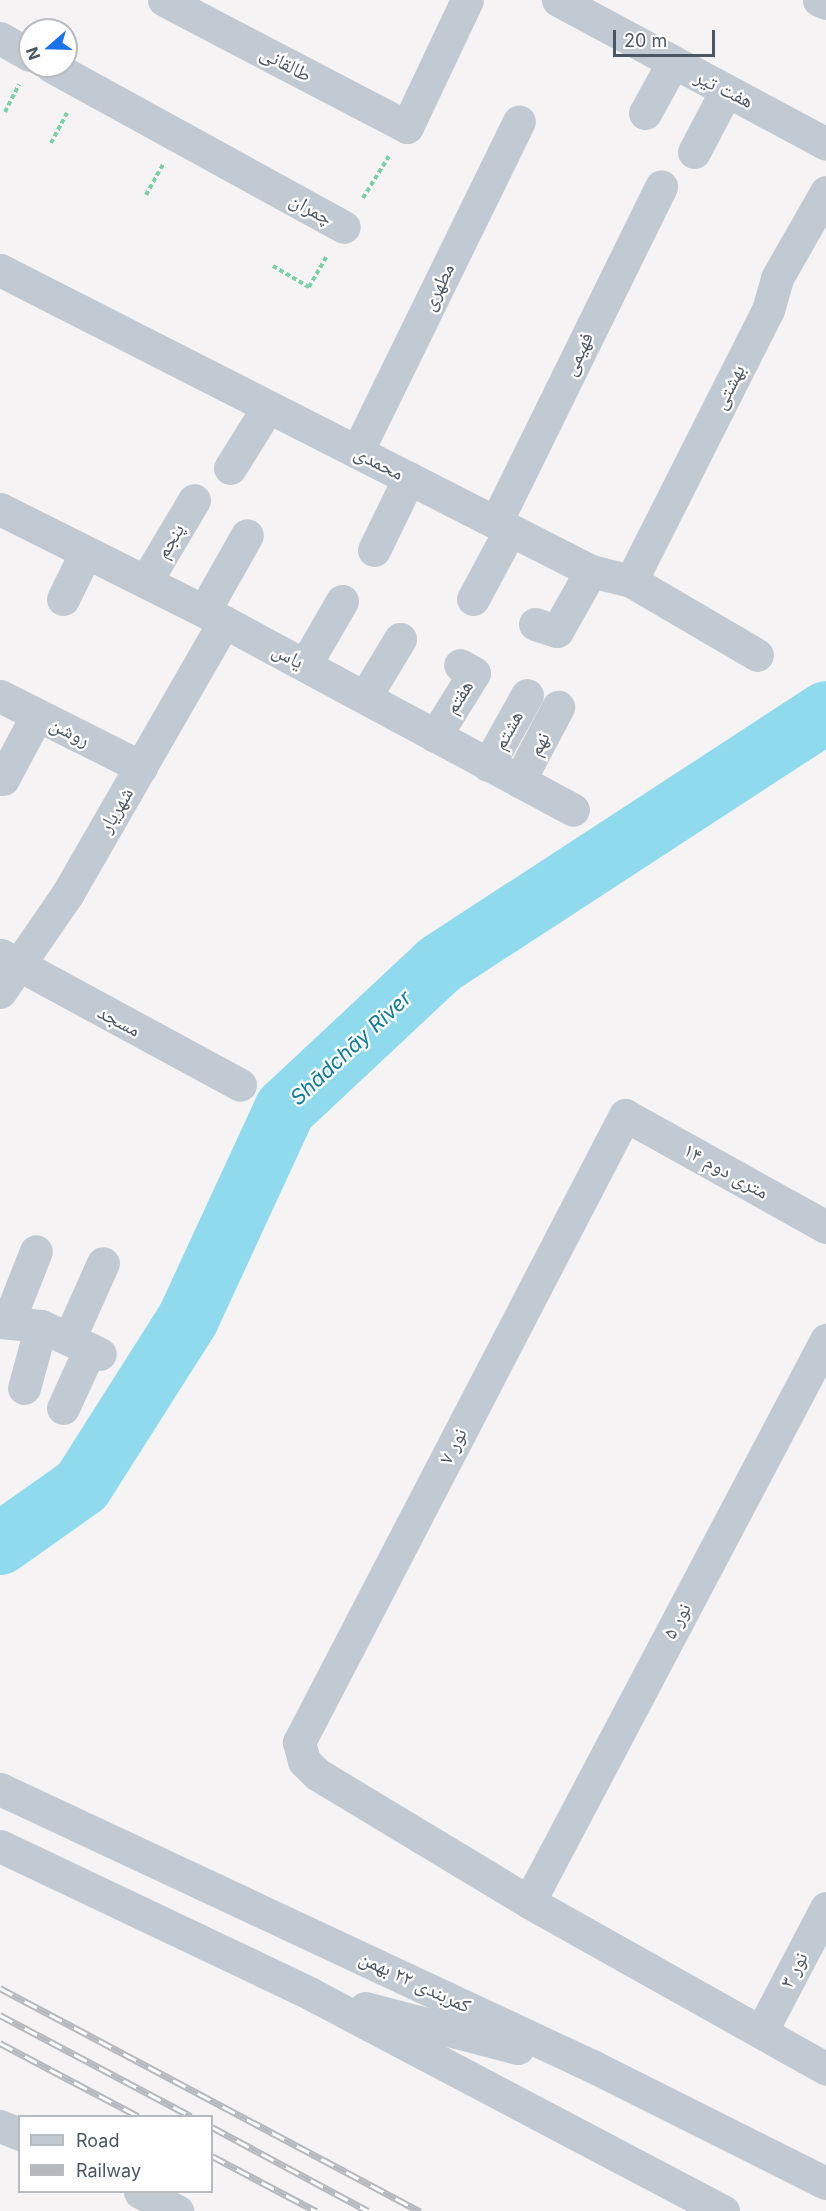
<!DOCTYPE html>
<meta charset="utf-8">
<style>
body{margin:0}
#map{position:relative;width:826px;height:2211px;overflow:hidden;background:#f5f3f3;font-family:Inter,"Noto Naskh Arabic",sans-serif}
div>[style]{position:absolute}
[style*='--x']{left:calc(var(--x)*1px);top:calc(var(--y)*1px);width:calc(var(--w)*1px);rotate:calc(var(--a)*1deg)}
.river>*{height:62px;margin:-31px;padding:0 31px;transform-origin:31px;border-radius:31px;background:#90daee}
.path>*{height:4px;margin-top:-2px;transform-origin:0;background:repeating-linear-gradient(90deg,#7ad0a6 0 4.5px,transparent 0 7.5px)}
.minor>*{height:33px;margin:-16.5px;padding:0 16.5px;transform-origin:16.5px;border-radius:16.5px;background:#c1cad2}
.rail>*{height:7px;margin-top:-3.5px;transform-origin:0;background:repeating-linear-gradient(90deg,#fff 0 14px,#b5b8bd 0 28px);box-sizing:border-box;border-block:2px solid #b5b8bd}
span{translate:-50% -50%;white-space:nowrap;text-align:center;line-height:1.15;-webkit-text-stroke:4.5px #fff;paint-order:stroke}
.street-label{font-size:20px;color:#4a5661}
.water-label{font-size:21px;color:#0c7c9b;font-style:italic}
.legend{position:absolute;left:18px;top:2115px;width:195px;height:78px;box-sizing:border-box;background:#fff;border:2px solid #b7bbc0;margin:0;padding:8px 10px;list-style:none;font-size:18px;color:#4a5661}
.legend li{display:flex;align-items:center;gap:12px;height:30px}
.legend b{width:30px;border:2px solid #b7bbc0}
.north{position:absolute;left:18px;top:18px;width:60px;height:60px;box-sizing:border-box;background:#fff;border:2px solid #b7bbc0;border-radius:50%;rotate:250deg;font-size:16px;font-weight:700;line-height:24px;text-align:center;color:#4a5661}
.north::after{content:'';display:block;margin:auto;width:21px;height:27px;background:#1a73e8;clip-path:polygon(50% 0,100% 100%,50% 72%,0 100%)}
.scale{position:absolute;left:613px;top:30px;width:102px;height:27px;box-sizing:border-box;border:3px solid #4a5661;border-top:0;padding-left:8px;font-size:18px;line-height:21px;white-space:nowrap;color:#4a5661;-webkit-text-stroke:4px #fff;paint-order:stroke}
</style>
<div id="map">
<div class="river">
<div style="--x:0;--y:1544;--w:100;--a:-35.3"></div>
<div style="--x:82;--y:1486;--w:198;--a:-57.6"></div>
<div style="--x:188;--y:1319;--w:231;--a:-65.2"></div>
<div style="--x:285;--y:1109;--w:212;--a:-43.1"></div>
<div style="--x:440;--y:964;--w:461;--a:-33.1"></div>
</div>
<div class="path">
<div style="--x:5;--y:112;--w:31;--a:-63"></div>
<div style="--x:51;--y:143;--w:34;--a:-62"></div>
<div style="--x:146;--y:195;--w:35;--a:-61"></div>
<div style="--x:363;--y:198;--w:49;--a:-58.2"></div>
<div style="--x:273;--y:266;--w:42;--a:30.3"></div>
<div style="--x:309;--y:287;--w:36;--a:-60"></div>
</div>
<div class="minor">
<div style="--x:164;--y:0;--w:274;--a:27.6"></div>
<div style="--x:407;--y:127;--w:140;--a:-64.7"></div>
<div style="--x:558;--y:0;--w:304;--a:28.2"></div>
<div style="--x:819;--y:0;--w:8;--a:23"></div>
<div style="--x:0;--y:38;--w:34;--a:30"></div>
<div style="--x:51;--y:66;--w:334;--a:28.8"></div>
<div style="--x:645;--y:113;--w:56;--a:-61.1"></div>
<div style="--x:694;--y:152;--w:69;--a:-62.3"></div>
<div style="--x:0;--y:270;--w:663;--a:26.99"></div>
<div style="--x:591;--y:571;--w:41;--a:14"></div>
<div style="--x:631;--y:581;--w:146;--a:30.4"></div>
<div style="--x:357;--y:452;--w:368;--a:-63.9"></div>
<div style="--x:230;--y:468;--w:72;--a:-58.1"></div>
<div style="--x:0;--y:509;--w:228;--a:26.6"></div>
<div style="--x:204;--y:611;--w:419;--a:28.3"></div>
<div style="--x:496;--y:522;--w:374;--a:-63.8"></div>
<div style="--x:374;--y:550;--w:80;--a:-64.1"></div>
<div style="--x:146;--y:581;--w:94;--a:-59.3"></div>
<div style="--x:631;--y:581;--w:304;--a:-63.2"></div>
<div style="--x:768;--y:310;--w:33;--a:-74"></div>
<div style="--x:777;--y:278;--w:99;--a:-60.3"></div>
<div style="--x:63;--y:599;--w:52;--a:-63.9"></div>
<div style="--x:473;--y:599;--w:78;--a:-61.8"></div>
<div style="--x:204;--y:611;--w:87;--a:-60.5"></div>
<div style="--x:535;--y:624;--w:23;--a:18"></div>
<div style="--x:557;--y:631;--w:69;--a:-60.5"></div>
<div style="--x:305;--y:665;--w:74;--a:-60"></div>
<div style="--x:0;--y:696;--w:158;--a:26.7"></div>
<div style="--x:365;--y:697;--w:68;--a:-58.9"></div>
<div style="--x:435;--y:736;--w:74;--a:-58.2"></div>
<div style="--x:474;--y:673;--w:16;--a:-150"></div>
<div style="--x:488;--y:765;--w:80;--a:-60.9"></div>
<div style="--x:3;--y:779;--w:72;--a:-62"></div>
<div style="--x:519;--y:781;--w:84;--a:-62.2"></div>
<div style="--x:1;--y:955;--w:272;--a:28.5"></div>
<div style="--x:0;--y:992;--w:120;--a:-55.5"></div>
<div style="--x:68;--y:893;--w:313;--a:-60.1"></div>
<div style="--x:826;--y:1227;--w:230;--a:-150.9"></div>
<div style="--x:625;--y:1115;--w:707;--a:117.47"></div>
<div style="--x:299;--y:1742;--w:20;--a:75"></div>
<div style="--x:304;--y:1761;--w:18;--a:45"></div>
<div style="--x:317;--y:1774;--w:248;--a:31.1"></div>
<div style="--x:529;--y:1902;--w:341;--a:29.3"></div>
<div style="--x:0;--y:1322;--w:41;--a:5.6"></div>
<div style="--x:41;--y:1326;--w:65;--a:25.4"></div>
<div style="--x:8;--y:1322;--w:76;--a:-68.5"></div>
<div style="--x:69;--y:1339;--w:83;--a:-65.9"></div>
<div style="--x:24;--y:1388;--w:64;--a:-74.7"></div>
<div style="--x:63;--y:1408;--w:65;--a:-65.4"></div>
<div style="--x:0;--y:1789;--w:656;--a:25.08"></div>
<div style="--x:594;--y:2067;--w:259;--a:26.6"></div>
<div style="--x:0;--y:1846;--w:344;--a:25.4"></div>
<div style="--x:311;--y:1994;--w:466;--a:27.8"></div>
<div style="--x:529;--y:1902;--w:636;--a:-62.14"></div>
<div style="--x:365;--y:2008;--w:158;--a:14.7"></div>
<div style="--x:761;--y:2032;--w:140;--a:-62.3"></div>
<div style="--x:0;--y:2126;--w:22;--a:22"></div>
<div style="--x:140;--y:2192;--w:42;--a:27.2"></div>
</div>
<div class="rail">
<div style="--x:0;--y:1988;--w:476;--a:28"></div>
<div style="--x:0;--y:2015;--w:216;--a:27.9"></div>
<div style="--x:0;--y:2043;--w:156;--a:27.9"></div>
<div style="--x:212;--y:2127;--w:177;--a:28.3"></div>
<div style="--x:212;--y:2156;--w:118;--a:27.9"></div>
</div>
<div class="street-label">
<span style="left:286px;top:64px;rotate:28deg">طالقانی</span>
<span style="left:724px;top:89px;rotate:26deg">هفت تیر</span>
<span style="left:311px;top:209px;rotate:29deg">چمران</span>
<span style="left:438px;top:287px;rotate:-64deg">مطهری</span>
<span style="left:578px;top:354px;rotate:-64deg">فهیمی</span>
<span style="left:729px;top:387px;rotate:-63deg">بهشتی</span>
<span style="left:379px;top:463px;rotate:27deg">محمدی</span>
<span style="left:170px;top:541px;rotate:-59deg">پنجم</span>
<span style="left:288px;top:656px;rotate:28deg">یاس</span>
<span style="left:459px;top:697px;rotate:-58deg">هفتم</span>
<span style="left:508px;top:730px;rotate:-61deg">هشتم</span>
<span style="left:70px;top:732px;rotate:27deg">روشن</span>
<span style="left:539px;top:744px;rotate:-62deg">نهم</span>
<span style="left:116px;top:810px;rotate:-60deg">شهریار</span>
<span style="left:119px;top:1021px;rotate:28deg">مسجد</span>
<span style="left:726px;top:1171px;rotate:29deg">۱۴ متری دوم</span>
<span style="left:453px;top:1446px;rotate:-63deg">نور ۷</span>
<span style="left:677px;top:1621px;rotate:-62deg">نور ۵</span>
<span style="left:794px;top:1970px;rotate:-63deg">نور ۳</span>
<span style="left:415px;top:1982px;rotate:25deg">کمربندی ۲۲ بهمن</span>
</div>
<div class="water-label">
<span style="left:351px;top:1048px;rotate:-43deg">Shādchāy River</span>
</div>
<ul class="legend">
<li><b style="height:8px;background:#c1cad2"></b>Road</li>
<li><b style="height:8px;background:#b5b8bd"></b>Railway</li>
</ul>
<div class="north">N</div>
<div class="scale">20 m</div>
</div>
